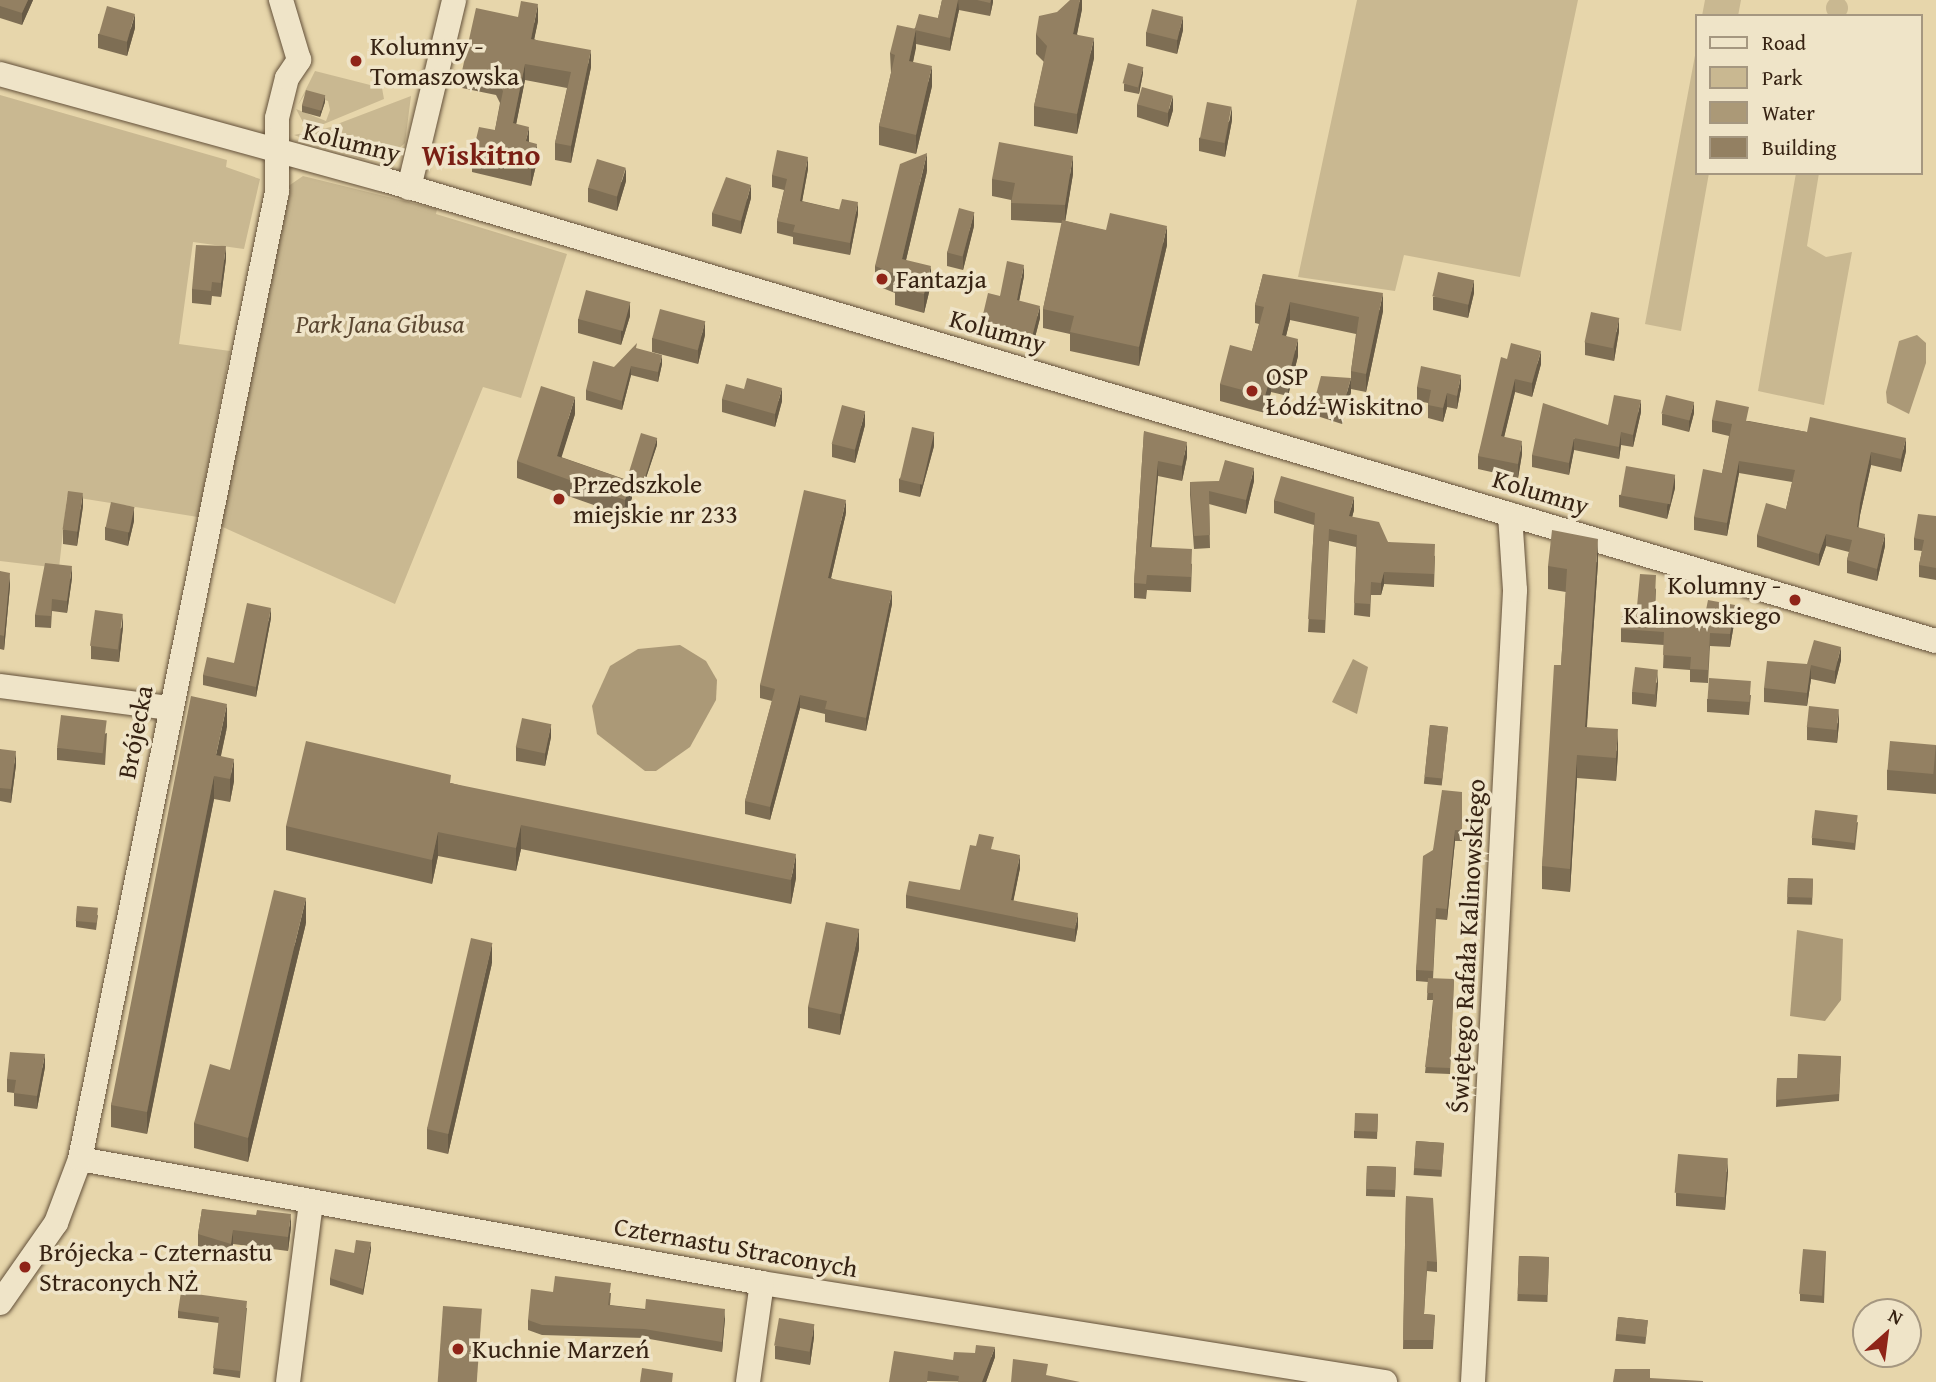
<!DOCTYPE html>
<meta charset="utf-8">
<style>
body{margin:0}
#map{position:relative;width:1936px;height:1382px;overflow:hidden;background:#e7d6ab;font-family:"Gentium Book Plus",serif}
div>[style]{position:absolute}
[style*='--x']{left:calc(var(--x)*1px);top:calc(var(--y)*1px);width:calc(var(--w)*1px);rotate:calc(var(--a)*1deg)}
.green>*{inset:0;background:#c9b891}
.round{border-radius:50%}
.water>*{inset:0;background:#ab9977}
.roads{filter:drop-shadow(0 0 2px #635039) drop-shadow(0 0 2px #635039)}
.minor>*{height:24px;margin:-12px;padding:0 12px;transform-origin:12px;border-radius:12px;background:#efe4c8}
.wall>*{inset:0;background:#7e6e54;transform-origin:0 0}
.shaded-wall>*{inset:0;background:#675a45}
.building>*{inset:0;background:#938062;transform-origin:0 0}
.dots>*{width:19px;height:19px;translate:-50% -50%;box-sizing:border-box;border:4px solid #efe4c8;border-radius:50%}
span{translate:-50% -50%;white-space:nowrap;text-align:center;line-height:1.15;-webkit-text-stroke:7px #efe4c8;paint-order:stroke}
.poi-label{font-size:26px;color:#372313}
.left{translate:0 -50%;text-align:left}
.right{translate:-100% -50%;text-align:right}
.street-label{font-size:26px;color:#372313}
.park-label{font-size:26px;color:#5c4832;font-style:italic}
.quarter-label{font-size:30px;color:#7a1f14;font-weight:700}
.legend{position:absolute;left:1695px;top:14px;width:228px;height:161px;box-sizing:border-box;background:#efe4c8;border:2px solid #a59780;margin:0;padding:9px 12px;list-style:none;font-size:21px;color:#372313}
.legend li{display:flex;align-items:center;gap:14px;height:35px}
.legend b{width:35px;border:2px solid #a59780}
.north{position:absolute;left:1852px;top:1298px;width:70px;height:70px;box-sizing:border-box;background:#efe4c8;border:2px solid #a59780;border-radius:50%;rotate:28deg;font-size:19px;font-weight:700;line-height:28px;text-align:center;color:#372313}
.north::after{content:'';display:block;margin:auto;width:24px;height:32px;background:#8f2418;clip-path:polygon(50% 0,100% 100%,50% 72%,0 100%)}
</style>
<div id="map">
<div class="green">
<div class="round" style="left:1826px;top:-3px;width:22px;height:22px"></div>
<div style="clip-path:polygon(1357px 0,1578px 0,1520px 277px,1404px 255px,1395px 291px,1298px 277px)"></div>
<div style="clip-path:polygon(1705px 0,1741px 0,1738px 16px,1702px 16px)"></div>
<div style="clip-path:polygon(1696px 50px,1696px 173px,1709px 173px,1681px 331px,1645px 324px)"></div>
<div style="clip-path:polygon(315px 71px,382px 88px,384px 99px,319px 126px,305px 126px,296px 109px,326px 121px,330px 110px,328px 101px,305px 94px,298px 105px)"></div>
<div style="clip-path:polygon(0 95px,227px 160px,226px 167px,260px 179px,244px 249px,193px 242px,179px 344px,230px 351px,198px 517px,67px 496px,59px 568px,0 561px)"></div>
<div style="clip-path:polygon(411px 96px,405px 143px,387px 159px,362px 159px,294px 135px,331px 127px,334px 132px,340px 123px)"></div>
<div style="clip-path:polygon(1796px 173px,1819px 173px,1807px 246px,1826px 257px,1852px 252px,1824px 405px,1758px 391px)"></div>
<div style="clip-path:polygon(303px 176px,437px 209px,436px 214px,567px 254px,521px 398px,483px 387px,395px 604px,216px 524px,287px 187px)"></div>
</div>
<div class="water">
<div style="clip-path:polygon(1917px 335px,1926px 343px,1926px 363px,1909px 414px,1887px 403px,1886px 392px,1899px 341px)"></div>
<div style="clip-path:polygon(680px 645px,706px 661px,717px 680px,716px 700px,690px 747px,656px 771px,645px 771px,597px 734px,592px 706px,610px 666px,638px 649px)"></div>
<div style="clip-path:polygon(1353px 659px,1368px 667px,1357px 714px,1332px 702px)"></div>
<div style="clip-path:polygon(1797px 930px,1843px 939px,1841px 1000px,1825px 1021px,1790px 1016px)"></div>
</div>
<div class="roads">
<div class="minor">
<div style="--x:0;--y:74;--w:396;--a:15.4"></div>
<div style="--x:382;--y:179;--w:1621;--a:16.56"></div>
<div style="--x:409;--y:188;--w:193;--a:-76.5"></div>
<div style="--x:0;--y:686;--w:171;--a:7.4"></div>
<div style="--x:80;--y:1159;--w:693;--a:10.3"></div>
<div style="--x:762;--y:1283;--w:631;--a:9.03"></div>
<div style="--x:0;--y:1303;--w:98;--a:-55"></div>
<div style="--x:56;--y:1223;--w:68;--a:-69.4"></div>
<div style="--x:80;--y:1159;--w:987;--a:-78.49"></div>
<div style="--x:277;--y:192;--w:74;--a:-90"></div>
<div style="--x:277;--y:118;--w:41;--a:-76"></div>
<div style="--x:287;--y:78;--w:22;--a:-56"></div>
<div style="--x:299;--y:60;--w:63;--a:-106.7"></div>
<div style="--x:288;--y:1382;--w:181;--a:-82.7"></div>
<div style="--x:748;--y:1382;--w:100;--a:-82"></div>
<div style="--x:1473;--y:1382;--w:793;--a:-86.96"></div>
<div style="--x:1515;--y:590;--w:76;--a:-93.8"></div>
</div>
</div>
<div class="wall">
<div style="clip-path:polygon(0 0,33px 0,22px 25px,0 18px)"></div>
<div style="clip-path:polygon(942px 0,993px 0,993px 2px,990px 16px,959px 10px,950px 51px,916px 44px,913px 62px,932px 86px,916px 154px,879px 145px,879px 126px,891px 73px,890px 53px,915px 28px,938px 18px)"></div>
<div style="clip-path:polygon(1082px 0,1082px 9px,1077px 34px,1094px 58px,1077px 134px,1034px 126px,1034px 106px,1044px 62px,1036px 54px,1036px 34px)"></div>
<div style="clip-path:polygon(538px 21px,534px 39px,591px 67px,571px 163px,555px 160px,555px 143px,567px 88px,525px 80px,516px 124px,529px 142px,537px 161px,531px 186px,472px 172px,472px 156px,495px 130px,500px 103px,496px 95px,462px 88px,462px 71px)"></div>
<div style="clip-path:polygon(135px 28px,127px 56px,98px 48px,98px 34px)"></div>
<div style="clip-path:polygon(1183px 30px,1177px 54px,1146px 46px,1146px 32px)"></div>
<div style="clip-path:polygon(1143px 73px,1139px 94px,1124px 91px,1124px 84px)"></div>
<div style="clip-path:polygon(325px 102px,320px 117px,302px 112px,302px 105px)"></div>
<div style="clip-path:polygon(1137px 104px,1173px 110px,1168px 127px,1137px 117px)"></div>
<div style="clip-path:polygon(1232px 120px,1225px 157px,1199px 151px,1199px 138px)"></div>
<div style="clip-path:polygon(808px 169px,802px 201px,858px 214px,850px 255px,793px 244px,793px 237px,777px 233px,777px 221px,784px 190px,772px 187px,772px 175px)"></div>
<div style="clip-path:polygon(927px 171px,906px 260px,931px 284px,924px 313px,895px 305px,895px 293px,875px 285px,875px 266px)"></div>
<div style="clip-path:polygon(1073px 174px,1065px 221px,1167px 245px,1139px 366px,1070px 351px,1070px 334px,1043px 328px,1043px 309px,1062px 223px,1011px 220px,1011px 200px,992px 196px,992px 179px)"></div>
<div style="clip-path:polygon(626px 181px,617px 211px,588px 202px,588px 188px)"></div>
<div style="clip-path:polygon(751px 198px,741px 234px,712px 226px,712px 213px)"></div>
<div style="clip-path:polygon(974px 226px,963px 270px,947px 266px,947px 252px)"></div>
<div style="clip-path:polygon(226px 259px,221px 297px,212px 296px,211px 305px,192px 303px,192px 289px)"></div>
<div style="clip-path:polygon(1263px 274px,1383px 311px,1366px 392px,1351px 389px,1351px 371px,1356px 334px,1290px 320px,1286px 336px,1298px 356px,1288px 396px,1271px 392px,1265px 413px,1220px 401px,1220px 384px,1252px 351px,1259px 324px,1255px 323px,1255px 305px)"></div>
<div style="clip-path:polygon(1024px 276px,1019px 301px,1040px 318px,1032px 349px,981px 335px,981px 323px,1000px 296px)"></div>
<div style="clip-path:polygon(1474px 293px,1468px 318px,1433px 310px,1433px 297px)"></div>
<div style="clip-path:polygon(630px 316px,621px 345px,578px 333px,578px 319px)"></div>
<div style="clip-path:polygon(1619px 331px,1614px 361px,1585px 355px,1585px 342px)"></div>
<div style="clip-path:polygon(705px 335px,698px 364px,652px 352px,652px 338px)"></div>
<div style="clip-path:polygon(637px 349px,662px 364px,658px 382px,631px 375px,622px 410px,586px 400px,586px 390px)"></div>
<div style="clip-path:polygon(1507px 359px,1541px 364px,1532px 397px,1515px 392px,1504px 437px,1522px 454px,1518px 478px,1478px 469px,1478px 456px)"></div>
<div style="clip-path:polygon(1417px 387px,1461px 388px,1457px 409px,1447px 407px,1443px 422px,1428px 418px,1428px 403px,1417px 401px)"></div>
<div style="clip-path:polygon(1351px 392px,1342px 424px,1314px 415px,1314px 402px)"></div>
<div style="clip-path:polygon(722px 399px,782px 401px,775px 427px,722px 412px)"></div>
<div style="clip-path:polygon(1641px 412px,1633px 447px,1621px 445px,1619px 459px,1574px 450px,1569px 475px,1532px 467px,1532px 455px)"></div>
<div style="clip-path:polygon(1694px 413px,1689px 432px,1662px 425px,1662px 414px)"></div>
<div style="clip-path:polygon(575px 414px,561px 457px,627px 480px,627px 475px,657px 445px,643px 487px,632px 483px,632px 498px,625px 516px,517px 478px,517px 461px)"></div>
<div style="clip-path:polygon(1712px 420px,1749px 421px,1906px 451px,1901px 472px,1871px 465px,1860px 515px,1858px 527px,1885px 546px,1877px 581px,1847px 573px,1847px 560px,1849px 552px,1826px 546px,1819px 566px,1757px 547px,1757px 535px,1786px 509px,1792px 482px,1739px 473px,1727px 536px,1694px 530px,1694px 517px,1722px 473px,1729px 436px,1712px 432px)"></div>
<div style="clip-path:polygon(865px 425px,855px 463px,832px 457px,832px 444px)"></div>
<div style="clip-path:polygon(1144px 431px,1187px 457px,1182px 481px,1158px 476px,1151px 547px,1192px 564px,1191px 592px,1147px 590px,1146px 599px,1134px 598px,1134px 583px)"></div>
<div style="clip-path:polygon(934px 446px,920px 497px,899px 492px,899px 479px)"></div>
<div style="clip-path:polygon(1254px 481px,1246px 514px,1209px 504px,1210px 548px,1194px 549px,1190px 495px,1190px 482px)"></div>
<div style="clip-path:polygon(1675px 488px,1667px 519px,1619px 507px,1619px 495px)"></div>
<div style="clip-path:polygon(1274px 500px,1354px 510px,1352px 517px,1388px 542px,1435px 556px,1434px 587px,1384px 584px,1381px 595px,1371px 595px,1370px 617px,1354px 615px,1356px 547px,1329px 541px,1325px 633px,1308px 632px,1314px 525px,1274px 513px)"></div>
<div style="clip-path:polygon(83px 506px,77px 546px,63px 544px,63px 530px)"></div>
<div style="clip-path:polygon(846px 513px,831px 578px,892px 604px,866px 731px,825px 722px,825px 714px,800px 708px,770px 820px,745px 814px,745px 801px,772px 701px,760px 698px,760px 685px)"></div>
<div style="clip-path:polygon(1936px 516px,1936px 580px,1919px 577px,1919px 565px,1922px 551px,1914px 550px,1914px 538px)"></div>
<div style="clip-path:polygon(134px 521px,128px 546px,105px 540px,105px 527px)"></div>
<div style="clip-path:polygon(1598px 562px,1587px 727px,1618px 752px,1616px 781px,1577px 778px,1570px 892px,1542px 889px,1542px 866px,1561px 665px,1566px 592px,1548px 589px,1548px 566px)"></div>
<div style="clip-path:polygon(0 571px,10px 586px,4px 650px,0 649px)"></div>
<div style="clip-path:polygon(72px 578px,67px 613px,52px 611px,51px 628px,35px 627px,35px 615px)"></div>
<div style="clip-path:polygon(1656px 588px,1655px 618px,1704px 620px,1735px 618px,1730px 647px,1710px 646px,1708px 683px,1690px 682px,1690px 670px,1663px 668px,1664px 645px,1621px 642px,1621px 629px,1636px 617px)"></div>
<div style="clip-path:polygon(271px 618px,256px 697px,203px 685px,203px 675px,234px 663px)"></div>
<div style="clip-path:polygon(123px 627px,119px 662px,91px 659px,91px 646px)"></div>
<div style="clip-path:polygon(1841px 660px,1835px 684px,1811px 679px,1807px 706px,1764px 702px,1764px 688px,1807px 664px)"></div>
<div style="clip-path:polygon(1658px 682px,1656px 707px,1632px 704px,1632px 692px)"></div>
<div style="clip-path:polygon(1751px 695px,1749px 715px,1707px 712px,1707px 699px)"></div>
<div style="clip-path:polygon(1839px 723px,1837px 743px,1807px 740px,1807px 727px)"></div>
<div style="left:1430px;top:725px;width:18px;height:59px;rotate:6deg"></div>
<div style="clip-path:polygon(227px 727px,221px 756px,234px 781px,230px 802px,214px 799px,147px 1134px,111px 1127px,111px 1105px)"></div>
<div style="clip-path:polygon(107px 733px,105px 765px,57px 760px,57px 748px)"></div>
<div style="clip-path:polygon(551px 737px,545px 766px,516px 761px,516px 747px)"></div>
<div style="clip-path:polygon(1936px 745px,1936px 794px,1887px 790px,1887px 770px)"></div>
<div style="clip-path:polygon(0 749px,16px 765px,11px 803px,0 801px)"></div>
<div style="clip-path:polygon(451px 783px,796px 878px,791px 904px,521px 849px,516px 871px,438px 856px,432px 884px,286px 850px,286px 826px)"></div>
<div style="clip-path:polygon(1462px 792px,1462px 841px,1455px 841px,1447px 920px,1436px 919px,1433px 979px,1454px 979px,1450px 1074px,1425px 1073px,1433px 1000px,1427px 1000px,1428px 982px,1416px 981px,1416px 970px,1433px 850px)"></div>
<div style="clip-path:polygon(1858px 822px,1855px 850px,1812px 845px,1812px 838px)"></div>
<div style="clip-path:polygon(994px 850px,1020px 868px,1013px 901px,1078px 926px,1075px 942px,906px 908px,906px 895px,960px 890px)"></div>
<div style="left:1788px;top:878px;width:25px;height:26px;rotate:2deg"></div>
<div style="clip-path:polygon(98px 915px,96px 930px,76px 927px,76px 921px)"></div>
<div style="clip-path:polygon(306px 923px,248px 1162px,194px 1148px,194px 1123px,230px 1070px)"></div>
<div style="clip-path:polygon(859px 949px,840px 1035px,808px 1028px,808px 1007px)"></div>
<div style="clip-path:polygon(492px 963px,448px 1154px,427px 1149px,427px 1129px)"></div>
<div style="clip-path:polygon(1841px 1056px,1839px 1101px,1776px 1107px,1777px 1078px,1797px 1078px)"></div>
<div style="clip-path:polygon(45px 1067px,37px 1109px,14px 1106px,14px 1093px,7px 1092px,7px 1079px)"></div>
<div style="clip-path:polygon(1378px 1114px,1377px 1139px,1354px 1138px,1354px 1131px)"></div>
<div style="left:1416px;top:1141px;width:28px;height:34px;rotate:4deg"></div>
<div style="left:1367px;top:1166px;width:29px;height:30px;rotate:2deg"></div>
<div style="clip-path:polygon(1728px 1171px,1725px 1210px,1676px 1206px,1676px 1193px)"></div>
<div style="clip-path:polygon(1406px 1196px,1437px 1262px,1437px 1272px,1427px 1271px,1424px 1314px,1435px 1315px,1433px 1349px,1403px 1349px)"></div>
<div style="clip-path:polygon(202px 1209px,291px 1227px,288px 1251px,233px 1244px,231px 1258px,198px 1248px,198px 1234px)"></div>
<div style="clip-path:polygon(371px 1249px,363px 1295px,330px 1285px,330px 1278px)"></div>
<div style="clip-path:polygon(1826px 1251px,1824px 1303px,1800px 1301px,1800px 1294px)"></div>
<div style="left:1519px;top:1256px;width:30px;height:45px;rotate:2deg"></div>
<div style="clip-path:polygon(553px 1292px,611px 1293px,610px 1305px,725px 1318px,722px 1352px,644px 1338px,542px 1335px,528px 1330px,528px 1320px)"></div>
<div style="clip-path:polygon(247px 1308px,240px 1378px,213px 1374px,219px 1323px,178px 1318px,178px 1311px)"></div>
<div style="left:1618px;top:1317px;width:30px;height:24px;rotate:6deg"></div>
<div style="clip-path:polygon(814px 1337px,810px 1365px,775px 1359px,775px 1346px)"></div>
<div style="clip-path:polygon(995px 1357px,986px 1382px,928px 1381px,889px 1382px,953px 1360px)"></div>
</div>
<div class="shaded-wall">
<div style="clip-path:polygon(28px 0,33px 0,22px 25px,22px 13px)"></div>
<div style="clip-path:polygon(958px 0,959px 10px,950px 51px,950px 38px)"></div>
<div style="clip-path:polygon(991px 0,993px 0,993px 2px,990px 16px)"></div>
<div style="clip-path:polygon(1080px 0,1082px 0,1082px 9px,1073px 54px,1073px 34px)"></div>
<div style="clip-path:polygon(538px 4px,538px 21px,531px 55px,531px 39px)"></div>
<div style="clip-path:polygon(135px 14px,135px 28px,127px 56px,127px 42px)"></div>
<div style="clip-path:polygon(1183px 17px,1183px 30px,1177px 54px,1177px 40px)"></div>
<div style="clip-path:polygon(916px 29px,916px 48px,909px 80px,909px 61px)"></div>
<div style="clip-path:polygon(1094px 38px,1094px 58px,1077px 134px,1077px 114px)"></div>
<div style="clip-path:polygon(591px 50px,591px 67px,571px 163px,571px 146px)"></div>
<div style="clip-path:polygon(525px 64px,525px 80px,513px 140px,513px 123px)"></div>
<div style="clip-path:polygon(932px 66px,932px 86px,916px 154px,916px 135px)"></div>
<div style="clip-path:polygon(1143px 67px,1143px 73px,1139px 94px,1139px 87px)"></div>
<div style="clip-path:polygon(325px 95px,325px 102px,320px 117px,320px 111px)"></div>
<div style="clip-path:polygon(1173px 96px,1173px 110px,1168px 127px,1168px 113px)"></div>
<div style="clip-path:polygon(1232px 107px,1232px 120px,1225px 157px,1225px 143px)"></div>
<div style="clip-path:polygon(529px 127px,529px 144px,526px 141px)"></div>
<div style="clip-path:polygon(537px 144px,537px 161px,531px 186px,531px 169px)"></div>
<div style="clip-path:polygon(927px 153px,927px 171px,902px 277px,902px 259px)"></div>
<div style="clip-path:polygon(1073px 156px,1073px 174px,1065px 223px,1065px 205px)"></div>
<div style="clip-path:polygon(808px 157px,808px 169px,800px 213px,800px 201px)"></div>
<div style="clip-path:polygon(626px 168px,626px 181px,617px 211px,617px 197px)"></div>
<div style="clip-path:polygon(751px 185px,751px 198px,741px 234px,741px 221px)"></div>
<div style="clip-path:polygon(858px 202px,858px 214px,850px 255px,850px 243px)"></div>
<div style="clip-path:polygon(974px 212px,974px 226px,963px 270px,963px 256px)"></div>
<div style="clip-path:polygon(1167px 226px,1167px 245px,1139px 366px,1139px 347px)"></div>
<div style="clip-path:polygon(226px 246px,226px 259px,221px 297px,221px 283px)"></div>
<div style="clip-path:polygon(1024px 265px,1024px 276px,1017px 312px,1017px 300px)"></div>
<div style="clip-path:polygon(931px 266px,931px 284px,924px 313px,924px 294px)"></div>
<div style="clip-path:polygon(1474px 280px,1474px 293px,1468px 318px,1468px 304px)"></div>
<div style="clip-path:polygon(1383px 293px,1383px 311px,1366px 392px,1366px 374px)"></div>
<div style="clip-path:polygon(630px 302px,630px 316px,621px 345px,621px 332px)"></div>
<div style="clip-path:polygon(1290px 302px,1290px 320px,1282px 352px,1282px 335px)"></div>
<div style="clip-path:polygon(1040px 306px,1040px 318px,1032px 349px,1032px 337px)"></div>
<div style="clip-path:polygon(1619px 318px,1619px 331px,1614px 361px,1614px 347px)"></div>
<div style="clip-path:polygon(705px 321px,705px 335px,698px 364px,698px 350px)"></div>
<div style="clip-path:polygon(1298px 339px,1298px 356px,1288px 396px,1288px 379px)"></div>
<div style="clip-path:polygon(1541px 351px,1541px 364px,1532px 397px,1532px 383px)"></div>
<div style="clip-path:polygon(662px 355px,662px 364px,658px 382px,658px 372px)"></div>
<div style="clip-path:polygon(631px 366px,631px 375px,622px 410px,622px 401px)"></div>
<div style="clip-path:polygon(1271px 375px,1271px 392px,1265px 413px,1265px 396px)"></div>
<div style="clip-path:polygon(1461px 375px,1461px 388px,1457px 409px,1457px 396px)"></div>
<div style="clip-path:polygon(1351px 378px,1351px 392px,1342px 424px,1342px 410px)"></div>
<div style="clip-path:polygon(1515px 379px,1515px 392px,1501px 450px,1501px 436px)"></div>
<div style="clip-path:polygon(782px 388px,782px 401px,775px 427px,775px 414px)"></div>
<div style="clip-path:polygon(1447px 393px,1447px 407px,1443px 422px,1443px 408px)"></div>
<div style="clip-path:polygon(575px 397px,575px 414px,557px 472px,557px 456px)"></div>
<div style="clip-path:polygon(1641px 400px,1641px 412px,1633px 447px,1633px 435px)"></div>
<div style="clip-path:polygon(1694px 402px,1694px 413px,1689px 432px,1689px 421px)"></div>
<div style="clip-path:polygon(865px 411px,865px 425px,855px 463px,855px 450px)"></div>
<div style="clip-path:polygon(934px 432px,934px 446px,920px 497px,920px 484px)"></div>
<div style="clip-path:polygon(1621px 432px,1621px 445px,1619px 459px,1619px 447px)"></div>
<div style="clip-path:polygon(657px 438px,657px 445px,643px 487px,643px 480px)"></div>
<div style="clip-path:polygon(1574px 438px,1574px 450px,1569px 475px,1569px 463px)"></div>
<div style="clip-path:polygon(1906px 438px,1906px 451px,1901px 472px,1901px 459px)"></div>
<div style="clip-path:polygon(1522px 441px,1522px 454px,1518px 478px,1518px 464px)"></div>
<div style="clip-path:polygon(1187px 442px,1187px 457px,1182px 481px,1182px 466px)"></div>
<div style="clip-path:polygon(1871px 452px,1871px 465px,1860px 515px,1857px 539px,1857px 527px,1860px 503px)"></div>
<div style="clip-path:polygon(1158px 461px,1158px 476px,1150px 562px,1150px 547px)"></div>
<div style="clip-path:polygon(1739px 461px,1739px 473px,1727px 536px,1727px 523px)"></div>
<div style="clip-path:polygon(1254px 468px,1254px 481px,1246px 514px,1246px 500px)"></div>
<div style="clip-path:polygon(1675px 475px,1675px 488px,1667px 519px,1667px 507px)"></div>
<div style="clip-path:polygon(632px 482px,632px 498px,625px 516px,625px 500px)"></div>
<div style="clip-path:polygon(83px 493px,83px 506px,77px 546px,77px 532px)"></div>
<div style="clip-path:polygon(1354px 497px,1354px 510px,1349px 529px,1349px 516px)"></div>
<div style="clip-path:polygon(846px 500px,846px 513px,828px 591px,828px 578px)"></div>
<div style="clip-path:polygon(134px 507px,134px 521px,128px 546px,128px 532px)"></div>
<div style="clip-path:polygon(1826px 534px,1826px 546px,1819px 566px,1819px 554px)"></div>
<div style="clip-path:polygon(1885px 534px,1885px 546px,1877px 581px,1877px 569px)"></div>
<div style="clip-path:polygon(1598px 539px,1598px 562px,1585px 749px,1585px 727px)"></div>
<div style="clip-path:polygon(72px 566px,72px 578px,67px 613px,67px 601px)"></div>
<div style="clip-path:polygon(1384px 572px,1384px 584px,1381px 595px,1381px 583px)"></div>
<div style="clip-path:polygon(10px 573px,10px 586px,4px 650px,4px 636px)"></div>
<div style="clip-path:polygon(892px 591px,892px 604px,866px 731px,866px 718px)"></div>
<div style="clip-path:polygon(1735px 605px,1735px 618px,1730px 647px,1730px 634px)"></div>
<div style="clip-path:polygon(271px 608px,271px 618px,256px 697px,256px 687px)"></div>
<div style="clip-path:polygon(123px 614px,123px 627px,119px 662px,119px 649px)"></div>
<div style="clip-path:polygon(1841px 647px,1841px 660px,1835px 684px,1835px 671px)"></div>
<div style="clip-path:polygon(1811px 665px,1811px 679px,1807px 706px,1807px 693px)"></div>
<div style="clip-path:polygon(1658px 670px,1658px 682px,1656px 707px,1656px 695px)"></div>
<div style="clip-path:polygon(800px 695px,800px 708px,770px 820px,770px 807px)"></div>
<div style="clip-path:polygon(227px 704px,227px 727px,216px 777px,216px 755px)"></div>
<div style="clip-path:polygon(1839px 709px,1839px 723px,1837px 743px,1837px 729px)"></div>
<div style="clip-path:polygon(551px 724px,551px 737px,545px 766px,545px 753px)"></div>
<div style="clip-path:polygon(1618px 729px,1618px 752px,1616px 781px,1616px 758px)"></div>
<div style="clip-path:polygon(16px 751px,16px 765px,11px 803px,11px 789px)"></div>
<div style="clip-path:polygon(1577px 755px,1577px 778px,1570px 892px,1570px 869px)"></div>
<div style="clip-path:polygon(234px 759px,234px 781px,230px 802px,230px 779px)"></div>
<div style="clip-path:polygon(214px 776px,214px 799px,147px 1134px,147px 1112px)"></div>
<div style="clip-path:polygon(521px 825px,521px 849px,516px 871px,516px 848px)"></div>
<div style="clip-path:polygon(1455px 830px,1455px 841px,1447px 920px,1447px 909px)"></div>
<div style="clip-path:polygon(438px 832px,438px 856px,432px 884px,432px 860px)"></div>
<div style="clip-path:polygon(796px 854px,796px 878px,791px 904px,791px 880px)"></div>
<div style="clip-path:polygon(1020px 855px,1020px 868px,1011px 913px,1011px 900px)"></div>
<div style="clip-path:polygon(306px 898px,306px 923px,248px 1162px,248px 1138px)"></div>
<div style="clip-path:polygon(1078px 913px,1078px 926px,1075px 942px,1075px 929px)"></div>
<div style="clip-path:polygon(859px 929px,859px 949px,840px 1035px,840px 1015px)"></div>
<div style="clip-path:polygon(492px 943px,492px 963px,448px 1154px,448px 1134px)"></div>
<div style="clip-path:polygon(45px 1054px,45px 1067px,37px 1109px,37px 1096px)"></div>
<div style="clip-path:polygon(1728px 1158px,1728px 1171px,1725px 1210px,1725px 1197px)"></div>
<div style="clip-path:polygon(291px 1214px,291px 1227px,288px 1251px,288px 1237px)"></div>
<div style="clip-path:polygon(233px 1230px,233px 1244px,231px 1258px,231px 1244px)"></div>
<div style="clip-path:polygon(371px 1242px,371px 1249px,363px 1295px,363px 1289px)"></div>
<div style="clip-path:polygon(725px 1309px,725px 1318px,722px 1352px,722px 1342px)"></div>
<div style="clip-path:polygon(814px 1324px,814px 1337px,810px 1365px,810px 1351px)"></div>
<div style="clip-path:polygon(995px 1347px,995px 1357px,986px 1382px,982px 1382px)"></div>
</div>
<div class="building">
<div style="clip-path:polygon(0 0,28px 0,22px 13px,0 6px)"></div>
<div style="clip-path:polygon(942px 0,958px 0,950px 38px,915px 30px,916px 29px,915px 28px,919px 14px,938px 18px)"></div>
<div style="clip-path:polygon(977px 0,991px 0,990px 3px)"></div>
<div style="clip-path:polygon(1070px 0,1080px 0,1073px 34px,1094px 38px,1077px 114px,1034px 106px,1047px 46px,1036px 34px,1039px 16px,1057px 12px)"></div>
<div style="clip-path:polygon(521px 1px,538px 4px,531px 39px,591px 50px,571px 146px,555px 143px,571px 72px,525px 64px,513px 123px,529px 127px,526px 141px,537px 144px,531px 169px,472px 156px,479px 127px,495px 130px,503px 91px,496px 79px,462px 71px,476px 8px,518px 17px)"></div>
<div style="left:107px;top:6px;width:29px;height:29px;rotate:16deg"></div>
<div style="left:1152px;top:9px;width:32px;height:24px;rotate:14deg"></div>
<div style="clip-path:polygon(897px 25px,916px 29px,909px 61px,932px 66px,916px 135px,879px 126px,895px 55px,890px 53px)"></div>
<div style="left:1128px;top:63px;width:16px;height:21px;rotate:15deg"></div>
<div style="left:1142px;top:87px;width:32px;height:18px;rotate:16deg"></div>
<div style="left:306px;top:90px;width:20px;height:16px;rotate:15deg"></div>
<div style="left:1207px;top:102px;width:25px;height:37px;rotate:11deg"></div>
<div style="clip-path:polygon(999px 142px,1073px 156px,1065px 205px,1011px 203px,1015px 183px,992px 179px)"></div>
<div style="clip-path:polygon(777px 150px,808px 157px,800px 201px,839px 210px,842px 199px,858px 202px,850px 243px,793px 232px,795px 225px,777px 221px,787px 179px,772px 175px)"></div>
<div style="clip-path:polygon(927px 153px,902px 259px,931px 266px,924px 294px,895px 287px,898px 275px,875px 266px,900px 164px)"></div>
<div style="left:597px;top:159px;width:30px;height:30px;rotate:17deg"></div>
<div style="clip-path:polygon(726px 177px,751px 185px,741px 221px,712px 213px)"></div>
<div style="left:959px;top:208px;width:16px;height:46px;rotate:15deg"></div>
<div style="clip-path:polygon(1110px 213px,1167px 226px,1139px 347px,1070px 332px,1074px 316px,1043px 309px,1062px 220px,1106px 230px)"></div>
<div style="clip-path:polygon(196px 245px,226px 246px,221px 283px,212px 282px,211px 291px,192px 289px)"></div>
<div style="clip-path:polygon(1007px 261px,1024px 265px,1017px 300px,1040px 306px,1032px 337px,981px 323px,988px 293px,1000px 296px)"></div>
<div style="left:1438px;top:272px;width:37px;height:25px;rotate:13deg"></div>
<div style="clip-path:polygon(1263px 274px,1383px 293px,1366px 374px,1351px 371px,1359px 317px,1290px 302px,1282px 335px,1298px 339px,1288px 379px,1271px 375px,1265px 396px,1220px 384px,1230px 345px,1252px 351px,1264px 307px,1255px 305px)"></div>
<div style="left:586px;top:290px;width:46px;height:30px;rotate:15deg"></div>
<div style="left:660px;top:309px;width:47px;height:30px;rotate:15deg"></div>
<div style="left:1591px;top:312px;width:29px;height:31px;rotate:12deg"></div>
<div style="clip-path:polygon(637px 343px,636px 348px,662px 355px,658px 372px,631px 366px,622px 401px,586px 390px,593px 361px,614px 367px)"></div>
<div style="clip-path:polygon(1511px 343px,1541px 351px,1532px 383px,1515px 379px,1501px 436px,1522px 441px,1518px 464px,1478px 456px,1501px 357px,1507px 359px)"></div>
<div style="clip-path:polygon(1421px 366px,1461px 375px,1457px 396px,1447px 393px,1443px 408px,1428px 405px,1431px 390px,1417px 387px)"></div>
<div style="clip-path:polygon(1321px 376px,1351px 378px,1342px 410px,1314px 402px)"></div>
<div style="clip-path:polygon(747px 378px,782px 388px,775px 414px,722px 399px,726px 384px,744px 389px)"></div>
<div style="clip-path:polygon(541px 386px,575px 397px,557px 456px,632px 482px,625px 500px,517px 461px)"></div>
<div style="clip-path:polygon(1614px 395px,1641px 400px,1633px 435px,1621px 432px,1619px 447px,1574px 438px,1569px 463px,1532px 455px,1543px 403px,1608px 425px)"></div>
<div style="left:1666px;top:395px;width:29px;height:19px;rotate:14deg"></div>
<div style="clip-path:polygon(1716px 400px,1749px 407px,1746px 421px,1807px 432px,1810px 417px,1906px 438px,1901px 459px,1871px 452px,1860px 503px,1857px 527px,1885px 534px,1877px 569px,1847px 560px,1852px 540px,1826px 534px,1819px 554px,1757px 535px,1766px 503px,1786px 509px,1795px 470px,1739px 461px,1727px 523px,1694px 517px,1703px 469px,1722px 473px,1732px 424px,1712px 420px)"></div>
<div style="left:842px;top:405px;width:24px;height:40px;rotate:15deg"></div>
<div style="left:912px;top:427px;width:23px;height:54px;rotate:13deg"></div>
<div style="clip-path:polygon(1144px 431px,1187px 442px,1182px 466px,1158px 461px,1150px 547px,1192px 549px,1191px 577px,1147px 575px,1146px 584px,1134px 583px)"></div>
<div style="left:641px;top:433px;width:17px;height:44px;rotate:17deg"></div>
<div style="clip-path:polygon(1225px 460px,1254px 468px,1246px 500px,1209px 491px,1210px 535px,1194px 536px,1190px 482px,1219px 481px)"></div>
<div style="left:1626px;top:466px;width:50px;height:30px;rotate:10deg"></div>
<div style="clip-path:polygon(1281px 476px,1354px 497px,1349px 516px,1379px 522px,1388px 542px,1435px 544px,1434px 574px,1384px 572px,1381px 583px,1371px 582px,1370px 604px,1354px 603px,1357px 535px,1329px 529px,1325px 620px,1308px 619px,1315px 513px,1274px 500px)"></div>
<div style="clip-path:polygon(804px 490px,846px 500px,828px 578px,892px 591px,866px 718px,825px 709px,827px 701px,800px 695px,770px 807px,745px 801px,775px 689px,760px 685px)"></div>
<div style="left:68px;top:491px;width:15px;height:39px;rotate:8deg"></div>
<div style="left:111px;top:502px;width:24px;height:26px;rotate:12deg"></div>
<div style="clip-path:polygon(1918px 514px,1936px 516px,1936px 568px,1919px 565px,1924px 540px,1914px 538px)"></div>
<div style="clip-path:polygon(1552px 530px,1598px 539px,1585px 727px,1618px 729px,1616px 758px,1577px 755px,1570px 869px,1542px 866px,1554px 665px,1561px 665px,1567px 569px,1548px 566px)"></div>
<div style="clip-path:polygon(45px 563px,72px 566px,67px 601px,52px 599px,51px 616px,35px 615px)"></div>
<div style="clip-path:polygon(0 571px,10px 573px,4px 636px,0 635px)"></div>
<div style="clip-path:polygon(1640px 574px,1656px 575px,1654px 618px,1704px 620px,1708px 600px,1735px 605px,1730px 634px,1710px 633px,1708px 670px,1690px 669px,1691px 657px,1663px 655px,1664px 632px,1621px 629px,1622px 616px,1636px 617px)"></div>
<div style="clip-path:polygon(247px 603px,271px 608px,256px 687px,203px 675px,207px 657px,234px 663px)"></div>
<div style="left:95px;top:610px;width:28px;height:36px;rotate:8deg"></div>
<div style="clip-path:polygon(1814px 640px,1841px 647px,1835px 671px,1811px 665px,1807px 693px,1764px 688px,1767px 661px,1807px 664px)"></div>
<div style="left:1635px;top:667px;width:23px;height:25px;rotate:7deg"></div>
<div style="left:1709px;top:678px;width:42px;height:21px;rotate:4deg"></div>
<div style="clip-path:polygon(191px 696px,227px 704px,216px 755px,234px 759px,230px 779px,214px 776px,147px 1112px,111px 1105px)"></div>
<div style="left:1809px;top:706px;width:30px;height:21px;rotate:6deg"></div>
<div style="left:61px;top:715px;width:46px;height:33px;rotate:7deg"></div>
<div style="left:522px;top:718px;width:30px;height:30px;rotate:12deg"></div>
<div style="left:1430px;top:725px;width:18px;height:52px;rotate:6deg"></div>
<div style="clip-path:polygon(306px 741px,451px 775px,450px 783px,796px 854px,791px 880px,521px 825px,516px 848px,438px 832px,432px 860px,286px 826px)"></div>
<div style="left:1890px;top:741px;width:46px;height:29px;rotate:5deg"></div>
<div style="clip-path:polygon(0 749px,16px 751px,11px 789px,0 788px)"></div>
<div style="clip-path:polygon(1442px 790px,1462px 792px,1462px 830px,1455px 830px,1447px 909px,1436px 908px,1433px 971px,1416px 970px,1423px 856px,1433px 850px)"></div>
<div style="left:1815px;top:810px;width:43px;height:28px;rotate:7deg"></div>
<div style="clip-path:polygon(979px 834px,994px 837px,991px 849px,1020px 855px,1011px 900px,1078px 913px,1075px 929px,906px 895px,909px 881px,960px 890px,970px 845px,976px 846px)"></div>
<div style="left:1788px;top:878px;width:25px;height:19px;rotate:2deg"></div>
<div style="clip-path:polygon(274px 890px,306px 898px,248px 1138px,194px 1123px,210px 1064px,230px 1070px)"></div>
<div style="left:77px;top:906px;width:21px;height:15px;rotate:5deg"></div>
<div style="left:826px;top:922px;width:34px;height:87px;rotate:12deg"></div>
<div style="left:471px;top:938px;width:22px;height:196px;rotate:13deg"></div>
<div style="clip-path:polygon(1428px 978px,1454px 979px,1450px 1068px,1425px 1067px,1433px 1006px,1433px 993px,1427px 993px)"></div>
<div style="clip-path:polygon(10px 1052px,45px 1054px,37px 1096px,14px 1093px,16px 1080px,7px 1079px)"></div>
<div style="clip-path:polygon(1798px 1054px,1841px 1056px,1839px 1094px,1776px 1100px,1777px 1078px,1797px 1078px)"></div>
<div style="left:1355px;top:1113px;width:23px;height:18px;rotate:2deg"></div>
<div style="left:1416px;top:1141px;width:28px;height:27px;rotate:4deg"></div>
<div style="left:1678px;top:1154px;width:50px;height:39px;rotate:5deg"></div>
<div style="left:1367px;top:1166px;width:29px;height:23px;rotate:2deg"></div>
<div style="clip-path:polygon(1406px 1196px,1433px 1198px,1437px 1262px,1427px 1261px,1424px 1314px,1435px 1315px,1433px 1340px,1403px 1340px)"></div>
<div style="clip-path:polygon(202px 1209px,256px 1215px,257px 1210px,291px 1214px,288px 1237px,233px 1230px,231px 1244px,198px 1234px)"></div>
<div style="clip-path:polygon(356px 1240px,371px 1242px,363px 1289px,330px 1278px,335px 1249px,354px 1253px)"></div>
<div style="left:1803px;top:1249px;width:23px;height:45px;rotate:5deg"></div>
<div style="left:1519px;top:1256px;width:30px;height:38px;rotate:2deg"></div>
<div style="clip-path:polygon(555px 1276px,611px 1283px,608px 1305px,645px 1310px,646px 1299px,725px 1309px,722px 1342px,644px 1329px,542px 1325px,528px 1320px,531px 1289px,553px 1292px)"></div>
<div style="clip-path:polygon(181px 1292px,247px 1301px,240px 1371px,213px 1368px,219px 1317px,178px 1311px)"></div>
<div style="left:443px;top:1306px;width:39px;height:77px;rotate:4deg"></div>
<div style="left:1618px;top:1317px;width:30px;height:17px;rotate:6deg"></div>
<div style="left:779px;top:1318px;width:36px;height:28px;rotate:10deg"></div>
<div style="clip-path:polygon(976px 1345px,995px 1347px,982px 1382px,958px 1382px,959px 1376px,928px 1371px,927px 1382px,889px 1382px,894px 1351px,953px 1360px,954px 1352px,975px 1353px)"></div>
<div style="clip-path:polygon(1013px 1359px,1048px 1364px,1046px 1375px,1080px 1382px,1011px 1382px)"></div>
<div style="clip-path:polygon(642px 1368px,673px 1373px,672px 1382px,640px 1382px)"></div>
<div style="clip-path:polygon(1615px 1369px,1650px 1369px,1650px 1378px,1703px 1381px,1703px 1382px,1613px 1382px)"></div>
</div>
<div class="dots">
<div style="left:356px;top:61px;background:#8f2418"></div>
<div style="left:882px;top:279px;background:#8f2418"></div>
<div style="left:1252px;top:391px;background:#8f2418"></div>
<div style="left:559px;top:499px;background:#8f2418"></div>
<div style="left:1795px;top:600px;background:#8f2418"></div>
<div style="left:25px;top:1267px;background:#8f2418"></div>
<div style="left:458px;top:1349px;background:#8f2418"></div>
</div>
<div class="poi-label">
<span class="left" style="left:370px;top:61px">Kolumny -<br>Tomaszowska</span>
<span class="left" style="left:896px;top:279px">Fantazja</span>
<span class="left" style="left:1266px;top:391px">OSP<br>Łódź-Wiskitno</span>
<span class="left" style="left:573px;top:499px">Przedszkole<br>miejskie nr 233</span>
<span class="right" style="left:1781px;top:600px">Kolumny -<br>Kalinowskiego</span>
<span class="left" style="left:39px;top:1267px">Brójecka - Czternastu<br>Straconych NŻ</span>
<span class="left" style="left:472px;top:1349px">Kuchnie Marzeń</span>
</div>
<div class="street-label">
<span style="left:352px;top:142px;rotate:14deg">Kolumny</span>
<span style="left:998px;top:331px;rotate:16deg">Kolumny</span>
<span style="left:1541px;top:492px;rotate:17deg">Kolumny</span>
<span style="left:135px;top:732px;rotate:-79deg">Brójecka</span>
<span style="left:1467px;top:946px;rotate:-87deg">Świętego Rafała Kalinowskiego</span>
<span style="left:736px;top:1247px;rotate:10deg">Czternastu Straconych</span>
</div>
<div class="park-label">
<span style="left:380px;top:324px">Park Jana Gibusa</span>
</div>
<div class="quarter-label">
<span style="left:481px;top:154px">Wiskitno</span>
</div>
<ul class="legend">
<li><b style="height:9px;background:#efe4c8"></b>Road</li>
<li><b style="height:19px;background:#c9b891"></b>Park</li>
<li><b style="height:19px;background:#ab9977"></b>Water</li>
<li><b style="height:19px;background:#938062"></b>Building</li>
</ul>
<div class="north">N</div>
</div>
